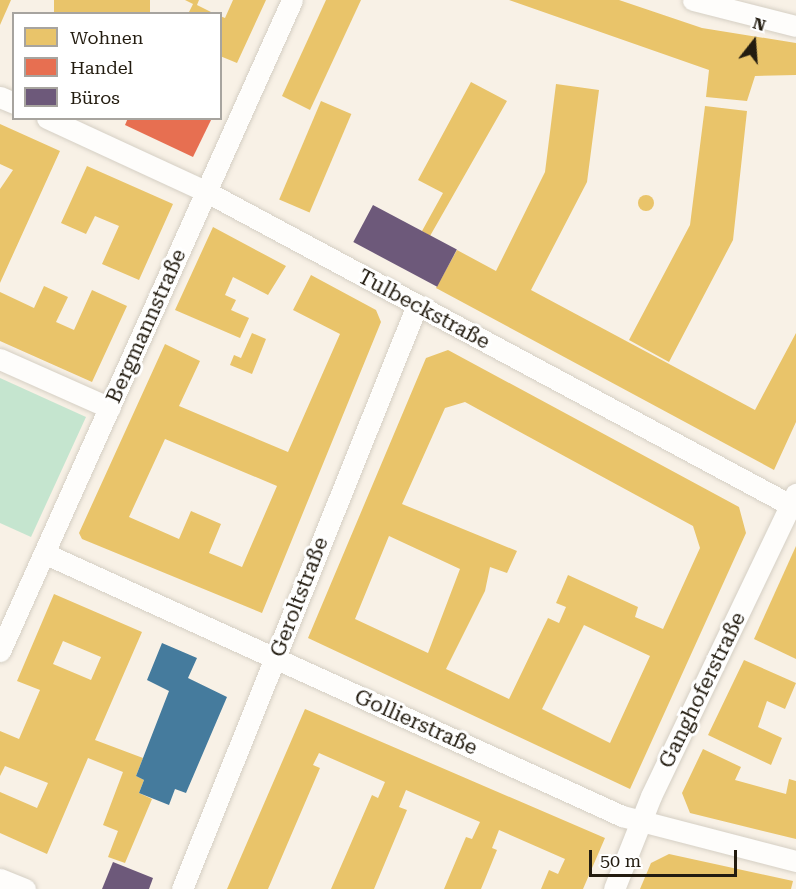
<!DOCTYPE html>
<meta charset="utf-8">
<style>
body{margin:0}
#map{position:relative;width:796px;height:889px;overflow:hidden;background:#f8f1e6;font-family:"Roboto Serif",serif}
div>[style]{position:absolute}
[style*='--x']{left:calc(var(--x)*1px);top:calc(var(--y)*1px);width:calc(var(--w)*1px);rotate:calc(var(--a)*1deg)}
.green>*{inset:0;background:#c5e5cf}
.homes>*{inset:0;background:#e9c46a;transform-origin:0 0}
.round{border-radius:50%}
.shops>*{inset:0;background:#e76f51}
.offices>*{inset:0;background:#6d597a;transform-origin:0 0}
.public>*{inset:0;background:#457b9d}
.roads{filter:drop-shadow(0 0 2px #d5cfc4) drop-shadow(0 0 2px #d5cfc4)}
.minor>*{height:21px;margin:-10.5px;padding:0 10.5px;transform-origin:10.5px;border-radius:10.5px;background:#fefdfb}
span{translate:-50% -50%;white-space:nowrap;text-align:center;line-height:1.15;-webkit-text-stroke:6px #fff;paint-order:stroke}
.street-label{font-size:21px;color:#231c10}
.legend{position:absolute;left:12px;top:12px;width:210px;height:108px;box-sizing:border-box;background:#fff;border:2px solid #a7a49f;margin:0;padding:8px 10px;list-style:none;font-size:18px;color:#231c10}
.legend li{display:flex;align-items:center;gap:12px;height:30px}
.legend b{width:30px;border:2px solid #a7a49f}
.north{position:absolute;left:724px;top:12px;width:60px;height:60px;-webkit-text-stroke:4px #fff;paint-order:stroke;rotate:17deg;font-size:16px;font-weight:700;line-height:24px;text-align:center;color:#231c10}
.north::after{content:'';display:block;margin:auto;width:21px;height:27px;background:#231c10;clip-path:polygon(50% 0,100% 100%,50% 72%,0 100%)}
.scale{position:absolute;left:589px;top:850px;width:148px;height:27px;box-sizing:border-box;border:3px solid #231c10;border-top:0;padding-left:8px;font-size:18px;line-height:21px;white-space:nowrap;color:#231c10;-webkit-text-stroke:4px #fff;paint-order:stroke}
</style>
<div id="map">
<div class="green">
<div style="clip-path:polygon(0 378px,86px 417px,31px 537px,0 523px)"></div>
</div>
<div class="homes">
<div style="clip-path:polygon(0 0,11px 0,0 25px)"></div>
<div style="left:54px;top:0;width:96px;height:15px"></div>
<div style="clip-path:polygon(185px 0,199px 0,197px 5px,215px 14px,188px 14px,193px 4px)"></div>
<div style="clip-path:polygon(233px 0,266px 0,237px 63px,220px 56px,220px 16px,225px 18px)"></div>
<div style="clip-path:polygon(326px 0,361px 0,310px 110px,282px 96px)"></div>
<div style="clip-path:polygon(509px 0,619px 0,702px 28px,796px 43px,796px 75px,755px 76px,747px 101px,706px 97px,709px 70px)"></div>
<div style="clip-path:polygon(471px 82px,507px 101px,430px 236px,422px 231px,443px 193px,418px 180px)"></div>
<div style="clip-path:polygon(556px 84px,599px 90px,587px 182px,531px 290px,755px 410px,796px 333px,796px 422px,774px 470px,436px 288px,457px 250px,496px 271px,545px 172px)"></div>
<div style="left:321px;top:101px;width:33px;height:107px;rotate:23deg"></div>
<div style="clip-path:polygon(705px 106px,747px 111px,733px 240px,669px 362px,629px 340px,690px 225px)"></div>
<div style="clip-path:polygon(0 124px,60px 151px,0 283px,0 189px,13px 170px,0 164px)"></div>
<div style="clip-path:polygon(87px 166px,173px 204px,139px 280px,102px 264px,119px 226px,95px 216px,86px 234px,61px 223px)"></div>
<div class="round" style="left:638px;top:195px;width:16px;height:16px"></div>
<div style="clip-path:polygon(213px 227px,286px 266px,268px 295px,233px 277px,225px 295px,236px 300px,231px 310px,249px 318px,240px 338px,175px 310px)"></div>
<div style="clip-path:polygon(evenodd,311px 275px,376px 310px,381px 322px,262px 613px,82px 539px,79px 533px,165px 344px,200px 361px,179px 406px,288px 452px,340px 334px,293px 310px,311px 275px,165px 439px,277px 486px,242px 567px,209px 553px,221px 524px,191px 511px,179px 539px,129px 517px,165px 439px)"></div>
<div style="clip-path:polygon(44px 286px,68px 297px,56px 322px,74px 330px,92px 290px,127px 306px,92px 382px,0 341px,0 292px,34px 308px)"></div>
<div style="clip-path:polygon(252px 333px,266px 339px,252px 374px,230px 365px,234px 355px,241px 358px)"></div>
<div style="clip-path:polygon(evenodd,448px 350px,739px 507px,746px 533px,630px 789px,308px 638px,426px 358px,448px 350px,465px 402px,693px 526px,700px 548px,663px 629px,635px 617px,638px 607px,568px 575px,556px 603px,566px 607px,559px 623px,548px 618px,509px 699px,446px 669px,485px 591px,490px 567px,507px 573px,517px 551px,402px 504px,445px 408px,465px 402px,448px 350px,389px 536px,460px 569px,428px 653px,355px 619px,389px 536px,448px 350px,584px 625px,650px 656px,610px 743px,542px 709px,584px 625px)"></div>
<div style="clip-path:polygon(796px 546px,796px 659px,754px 639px)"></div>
<div style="clip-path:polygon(evenodd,54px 594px,142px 632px,95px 740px,143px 758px,136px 776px,144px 780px,139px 793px,152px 799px,125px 863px,108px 857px,118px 831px,103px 825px,123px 772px,88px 758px,47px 854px,0 833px,0 792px,37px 808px,48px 783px,5px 766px,0 776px,0 731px,19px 739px,40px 690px,17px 681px,54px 594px,63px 641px,101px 657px,91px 680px,53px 664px,63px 641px)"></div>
<div style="clip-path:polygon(744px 660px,796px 683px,785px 709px,767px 701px,758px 727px,782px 738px,771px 765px,708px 735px)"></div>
<div style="clip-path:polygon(305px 709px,605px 838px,583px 889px,541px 889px,549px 870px,558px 874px,565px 859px,499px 830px,492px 848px,497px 850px,481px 889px,444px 889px,466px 837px,472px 839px,480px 822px,406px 790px,399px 807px,407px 810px,374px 889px,331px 889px,372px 795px,378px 798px,385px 782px,319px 753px,313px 765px,320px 768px,268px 889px,227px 889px)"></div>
<div style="clip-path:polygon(703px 749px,741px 767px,735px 780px,786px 794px,789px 779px,796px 781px,796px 839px,690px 813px,682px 793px)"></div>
<div style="clip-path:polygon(669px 854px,793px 881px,791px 889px,640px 889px,651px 863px)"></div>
</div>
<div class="shops">
<div style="clip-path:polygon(128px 118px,212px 118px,193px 157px,125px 125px)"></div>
</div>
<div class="offices">
<div style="left:373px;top:205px;width:95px;height:42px;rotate:28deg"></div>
<div style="clip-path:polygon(113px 862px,153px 878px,149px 889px,102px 889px)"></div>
</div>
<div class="public">
<div style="clip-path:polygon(162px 643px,197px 658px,188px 678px,227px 697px,186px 793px,175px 789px,169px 805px,139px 793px,144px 780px,136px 776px,169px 691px,147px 680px)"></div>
</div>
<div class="roads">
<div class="minor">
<div style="--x:693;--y:0;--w:106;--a:14.2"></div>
<div style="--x:0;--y:97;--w:15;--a:23"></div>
<div style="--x:47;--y:118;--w:174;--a:24.8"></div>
<div style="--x:205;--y:191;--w:671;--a:28.21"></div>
<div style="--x:0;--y:359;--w:120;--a:24"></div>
<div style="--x:46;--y:554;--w:633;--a:24.46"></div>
<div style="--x:622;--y:816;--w:180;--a:14.5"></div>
<div style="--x:0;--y:651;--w:713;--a:-65.84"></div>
<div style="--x:0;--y:879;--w:27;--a:22"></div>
<div style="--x:182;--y:889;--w:630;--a:-68.08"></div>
<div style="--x:614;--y:889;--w:100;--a:-68.3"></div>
<div style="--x:651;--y:796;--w:335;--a:-64.4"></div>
</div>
</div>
<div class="street-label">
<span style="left:424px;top:309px;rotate:28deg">Tulbeckstraße</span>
<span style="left:146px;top:326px;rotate:-66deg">Bergmannstraße</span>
<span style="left:299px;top:597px;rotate:-69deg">Geroltstraße</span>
<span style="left:702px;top:690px;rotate:-64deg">Ganghoferstraße</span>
<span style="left:416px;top:722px;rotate:24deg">Gollierstraße</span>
</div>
<ul class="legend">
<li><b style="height:16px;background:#e9c46a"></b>Wohnen</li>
<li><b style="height:16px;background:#e76f51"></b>Handel</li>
<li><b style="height:16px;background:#6d597a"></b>Büros</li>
</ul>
<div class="north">N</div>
<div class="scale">50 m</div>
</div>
